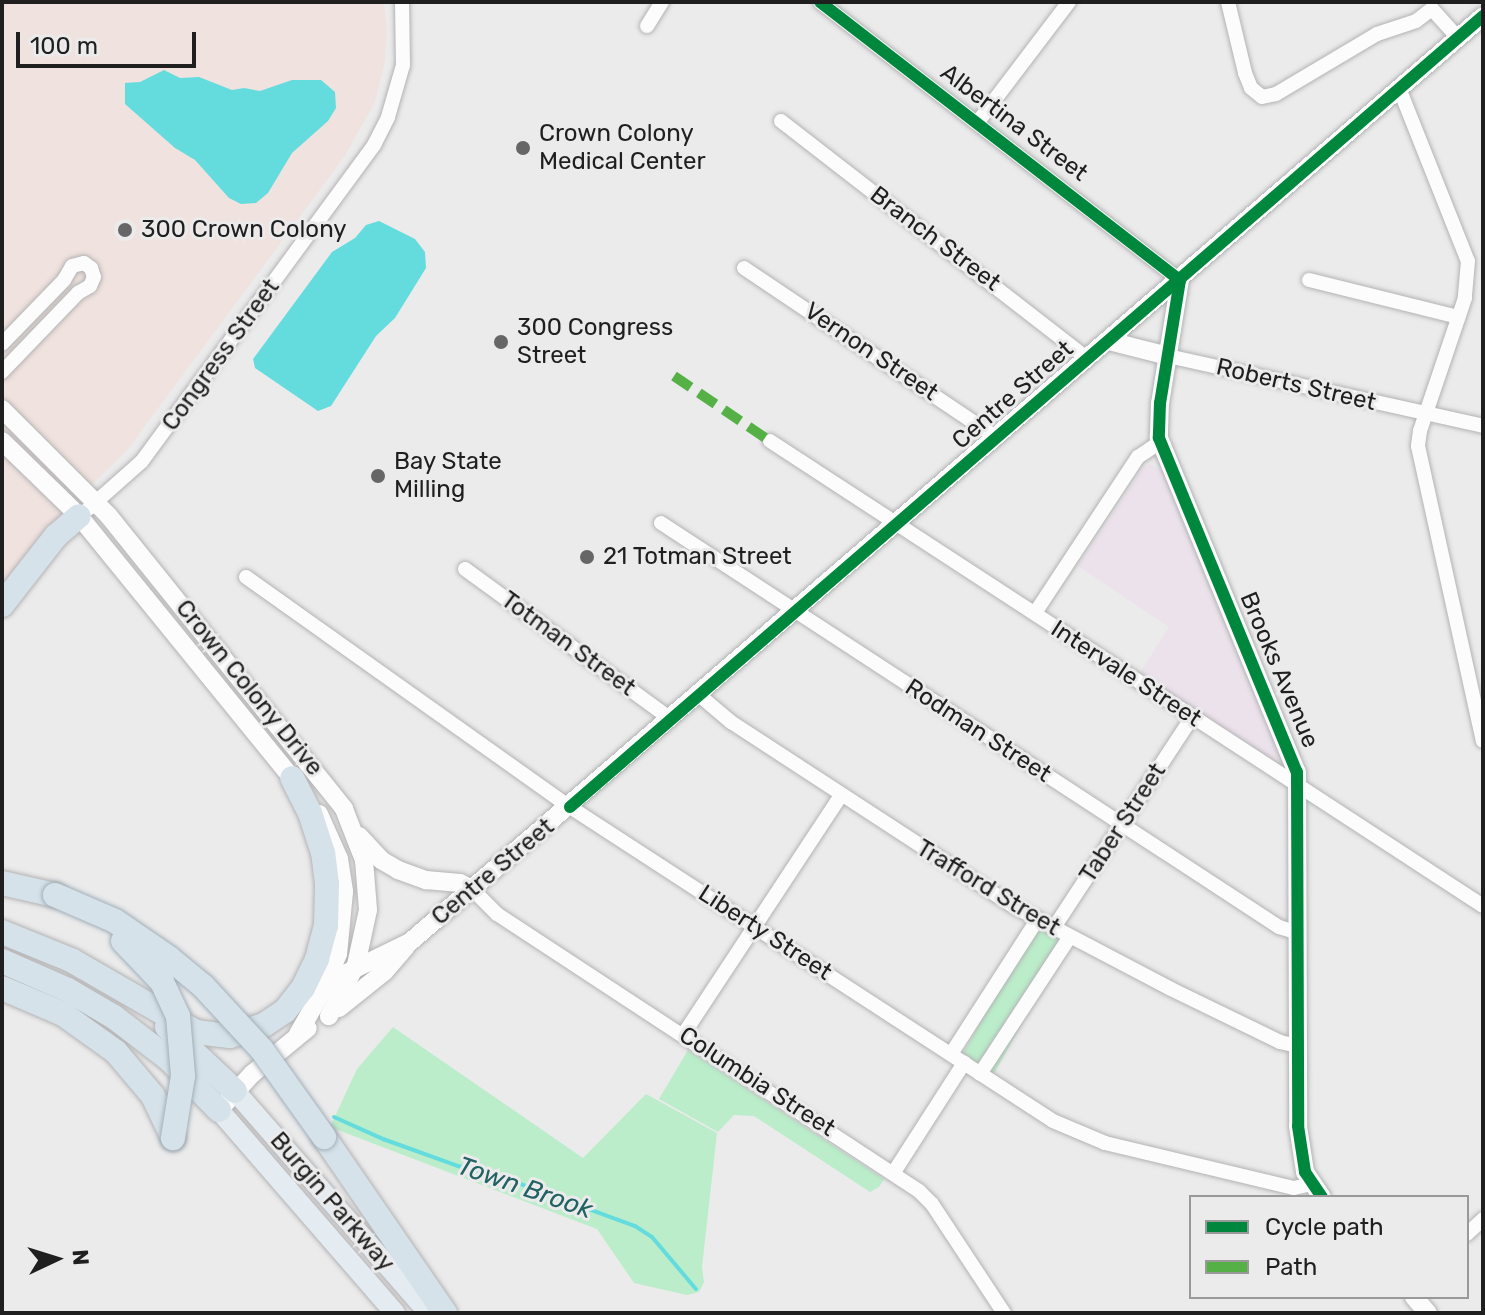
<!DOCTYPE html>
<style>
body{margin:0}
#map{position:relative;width:1485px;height:1315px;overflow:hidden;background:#ebebec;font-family:Rubik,sans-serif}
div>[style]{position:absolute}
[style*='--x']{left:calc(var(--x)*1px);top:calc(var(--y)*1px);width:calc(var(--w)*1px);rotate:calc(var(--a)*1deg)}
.commercial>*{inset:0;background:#f0e2de}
.education>*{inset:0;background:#ece2ec}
.green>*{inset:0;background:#bbedca;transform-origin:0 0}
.water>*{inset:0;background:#64dcde}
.stream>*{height:4px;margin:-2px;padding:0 2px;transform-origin:2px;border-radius:2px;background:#64dcde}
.roads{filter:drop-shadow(0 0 2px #b3b3b4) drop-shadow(0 0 2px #b3b3b4)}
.street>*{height:14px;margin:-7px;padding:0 7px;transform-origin:7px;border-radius:7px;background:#fcfcfc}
.secondary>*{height:18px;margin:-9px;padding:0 9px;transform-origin:9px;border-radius:9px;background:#fcfcfc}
.primary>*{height:20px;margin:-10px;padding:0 10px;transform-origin:10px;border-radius:10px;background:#e5ecf1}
.highway>*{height:24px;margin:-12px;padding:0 12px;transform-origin:12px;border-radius:12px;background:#d6e2e9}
.bridges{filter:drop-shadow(0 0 2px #a2afb8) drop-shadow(0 0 2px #a2afb8)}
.highway-bridge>*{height:24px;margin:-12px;padding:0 12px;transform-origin:12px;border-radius:12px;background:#d6e2e9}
.quiet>*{height:10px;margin-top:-5px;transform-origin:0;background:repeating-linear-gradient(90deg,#55b145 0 20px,transparent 0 30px)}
.cycleway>*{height:12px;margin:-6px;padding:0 6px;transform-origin:6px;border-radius:6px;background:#00873e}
.dots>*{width:22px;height:22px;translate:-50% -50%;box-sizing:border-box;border:4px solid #ebebec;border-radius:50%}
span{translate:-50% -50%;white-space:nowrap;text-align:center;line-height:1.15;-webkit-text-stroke:6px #ebebec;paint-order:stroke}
.street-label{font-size:24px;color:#1f1f20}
.poi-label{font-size:24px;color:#1f1f20}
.left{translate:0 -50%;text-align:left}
.water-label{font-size:26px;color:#226263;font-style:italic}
.frame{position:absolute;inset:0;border:4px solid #1f1f20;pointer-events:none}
.legend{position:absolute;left:1189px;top:1195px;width:280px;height:104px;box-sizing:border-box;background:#ebebec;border:2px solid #99999a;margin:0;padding:10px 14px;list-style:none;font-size:24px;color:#1f1f20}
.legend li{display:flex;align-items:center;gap:16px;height:40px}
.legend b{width:40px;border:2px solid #99999a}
.north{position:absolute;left:16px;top:1219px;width:80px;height:80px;-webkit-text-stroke:6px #ebebec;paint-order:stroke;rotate:86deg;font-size:22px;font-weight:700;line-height:32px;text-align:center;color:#1f1f20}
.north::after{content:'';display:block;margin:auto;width:28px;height:36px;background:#1f1f20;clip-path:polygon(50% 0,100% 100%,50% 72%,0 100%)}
.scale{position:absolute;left:16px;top:32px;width:180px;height:36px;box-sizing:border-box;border:4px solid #1f1f20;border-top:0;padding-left:10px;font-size:24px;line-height:28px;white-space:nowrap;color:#1f1f20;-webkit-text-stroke:6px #ebebec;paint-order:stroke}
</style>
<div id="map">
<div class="commercial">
<div style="clip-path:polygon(2px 2px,384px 2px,387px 31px,385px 61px,375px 102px,344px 157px,128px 449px,50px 526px,2px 589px)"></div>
</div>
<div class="education">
<div style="clip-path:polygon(1150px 464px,1162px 471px,1285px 770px,1139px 674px,1169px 627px,1078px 566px,1143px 468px)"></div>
</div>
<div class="green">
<div style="left:1037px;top:920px;width:37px;height:159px;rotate:29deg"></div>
<div style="clip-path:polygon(393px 1027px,583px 1158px,646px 1094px,717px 1133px,702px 1267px,704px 1282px,699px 1292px,687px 1295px,634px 1283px,597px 1229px,330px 1127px,357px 1069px)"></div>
<div style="clip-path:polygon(688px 1050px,884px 1179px,879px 1187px,870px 1192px,754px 1116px,734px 1115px,718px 1132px,659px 1099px)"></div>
</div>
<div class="water">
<div style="clip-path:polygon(164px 70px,180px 78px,199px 77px,232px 90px,244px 88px,260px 91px,292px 80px,321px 80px,335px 92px,336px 108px,328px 121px,292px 153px,268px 193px,256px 203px,241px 204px,229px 198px,195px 160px,175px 148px,125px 104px,125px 83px,140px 82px)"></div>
<div style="clip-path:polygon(379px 221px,415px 239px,425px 252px,426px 268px,395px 318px,376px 336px,331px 406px,318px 411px,255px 368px,253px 359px,332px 252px,355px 238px,366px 225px)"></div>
</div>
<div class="stream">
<div style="--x:334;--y:1117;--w:54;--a:24.2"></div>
<div style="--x:383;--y:1139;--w:80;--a:19.8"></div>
<div style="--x:458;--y:1166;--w:42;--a:13.7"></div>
<div style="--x:499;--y:1176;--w:145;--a:20.2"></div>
<div style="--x:635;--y:1226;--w:20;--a:33"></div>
<div style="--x:652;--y:1237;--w:68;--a:49.8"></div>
</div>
<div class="roads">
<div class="street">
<div style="--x:820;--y:2;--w:455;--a:37.7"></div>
<div style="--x:1228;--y:2;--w:73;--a:76.5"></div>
<div style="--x:1245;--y:73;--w:16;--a:68"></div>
<div style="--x:1251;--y:88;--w:14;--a:39"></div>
<div style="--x:1262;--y:97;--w:14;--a:-12"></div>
<div style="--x:1276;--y:94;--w:117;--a:-30.7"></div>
<div style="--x:1377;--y:34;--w:41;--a:-18.4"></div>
<div style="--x:1416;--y:21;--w:20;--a:-37"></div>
<div style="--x:1432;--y:9;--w:39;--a:48"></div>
<div style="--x:647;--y:26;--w:28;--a:-58"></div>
<div style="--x:1399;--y:88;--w:186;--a:68.3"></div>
<div style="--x:1468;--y:261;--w:37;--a:95"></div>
<div style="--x:1465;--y:298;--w:140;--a:108.7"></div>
<div style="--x:1420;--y:431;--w:15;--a:98"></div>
<div style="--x:1418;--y:446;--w:302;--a:77.6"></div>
<div style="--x:781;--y:121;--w:388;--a:37.8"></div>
<div style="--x:977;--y:123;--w:152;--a:-52.8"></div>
<div style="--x:744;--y:268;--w:305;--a:33.9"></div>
<div style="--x:1309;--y:280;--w:154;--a:13.9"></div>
<div style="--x:2;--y:344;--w:89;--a:-45.9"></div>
<div style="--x:64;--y:280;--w:16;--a:-60"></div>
<div style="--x:72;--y:266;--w:12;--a:-14"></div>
<div style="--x:84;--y:263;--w:9;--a:36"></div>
<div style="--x:91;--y:268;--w:9;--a:72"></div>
<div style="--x:94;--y:277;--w:10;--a:114"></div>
<div style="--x:90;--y:286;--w:14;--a:150"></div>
<div style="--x:78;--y:293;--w:110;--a:133.9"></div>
<div style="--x:1168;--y:356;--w:323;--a:12.5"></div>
<div style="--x:770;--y:441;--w:851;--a:33.11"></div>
<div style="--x:88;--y:509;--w:72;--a:-41.6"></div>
<div style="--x:142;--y:461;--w:392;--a:-53.7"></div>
<div style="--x:374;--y:145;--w:31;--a:-63"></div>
<div style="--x:388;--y:117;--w:54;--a:-73.9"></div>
<div style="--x:403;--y:65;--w:63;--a:-90.9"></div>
<div style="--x:661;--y:523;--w:738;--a:33.17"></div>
<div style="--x:1279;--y:927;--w:21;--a:17"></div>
<div style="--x:465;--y:569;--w:255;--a:36.1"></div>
<div style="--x:246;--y:577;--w:397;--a:35.4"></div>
<div style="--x:570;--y:807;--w:576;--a:33.03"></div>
<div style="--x:1053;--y:1121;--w:56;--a:22.9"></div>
<div style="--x:1105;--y:1143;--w:194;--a:13.4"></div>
<div style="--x:1294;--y:1188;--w:17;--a:-13"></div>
<div style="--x:1035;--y:613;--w:187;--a:-56.6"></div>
<div style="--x:1138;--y:457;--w:27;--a:-34"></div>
<div style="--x:699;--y:695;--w:42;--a:40.2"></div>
<div style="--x:731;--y:722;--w:337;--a:33.1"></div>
<div style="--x:1013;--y:906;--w:178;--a:27.7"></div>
<div style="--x:1171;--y:989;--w:121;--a:25.9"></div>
<div style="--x:1280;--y:1042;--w:18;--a:13"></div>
<div style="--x:472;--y:889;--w:35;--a:45"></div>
<div style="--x:497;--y:914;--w:505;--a:33.28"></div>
<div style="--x:919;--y:1191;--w:18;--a:45"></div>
<div style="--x:932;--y:1204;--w:131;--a:56.6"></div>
<div style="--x:1053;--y:929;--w:254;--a:-56.7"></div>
<div style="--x:683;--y:1035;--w:287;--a:-56.6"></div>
<div style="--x:951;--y:1054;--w:159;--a:-57.3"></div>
<div style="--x:980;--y:1074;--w:163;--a:-56.8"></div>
<div style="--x:894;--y:1172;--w:130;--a:-57.3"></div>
<div style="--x:1467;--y:1234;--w:22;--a:-43"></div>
</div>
<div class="secondary">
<div style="--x:1180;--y:280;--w:125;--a:99.2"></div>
<div style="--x:1160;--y:403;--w:35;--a:92"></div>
<div style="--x:1159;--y:438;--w:361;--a:67.6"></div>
<div style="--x:1297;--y:772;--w:354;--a:89.8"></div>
<div style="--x:1298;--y:1126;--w:47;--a:81.3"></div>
<div style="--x:1305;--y:1172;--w:30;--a:56"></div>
<div style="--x:1109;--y:341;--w:61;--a:14.3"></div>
<div style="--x:2;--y:409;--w:150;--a:45"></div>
<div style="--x:108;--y:515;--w:377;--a:51.2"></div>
<div style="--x:344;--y:809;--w:55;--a:68.6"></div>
<div style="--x:364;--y:860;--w:50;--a:85.4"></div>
<div style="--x:368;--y:910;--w:56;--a:102.3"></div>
<div style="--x:356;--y:965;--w:58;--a:117.9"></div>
<div style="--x:2;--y:441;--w:107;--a:44.2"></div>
<div style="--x:79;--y:516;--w:349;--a:50.9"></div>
<div style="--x:319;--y:814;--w:49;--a:66"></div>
<div style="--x:339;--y:859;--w:33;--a:81"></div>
<div style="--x:344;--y:892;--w:62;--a:95.5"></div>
<div style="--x:338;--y:954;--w:34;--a:113"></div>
<div style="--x:359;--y:836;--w:33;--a:47"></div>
<div style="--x:381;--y:860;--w:20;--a:30"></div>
<div style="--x:398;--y:870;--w:30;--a:20"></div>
<div style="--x:426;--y:880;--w:34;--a:5"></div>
<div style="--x:460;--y:883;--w:13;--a:27"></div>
<div style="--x:339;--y:1008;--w:58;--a:-38.7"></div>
<div style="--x:384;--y:972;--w:33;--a:-49"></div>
<div style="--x:298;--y:1034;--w:48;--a:-60.3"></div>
<div style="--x:322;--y:992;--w:20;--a:-45"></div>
<div style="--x:336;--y:978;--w:82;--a:-25.9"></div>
<div style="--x:410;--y:942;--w:1417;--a:-40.79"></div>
<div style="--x:219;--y:1110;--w:49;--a:-47.5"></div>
<div style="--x:252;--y:1074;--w:72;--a:-39.4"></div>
<div style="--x:1414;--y:1297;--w:21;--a:49"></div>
</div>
<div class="primary">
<div style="--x:235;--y:1091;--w:295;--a:48.9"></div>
<div style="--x:219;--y:1110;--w:269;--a:49.1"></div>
</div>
<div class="highway">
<div style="--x:2;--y:605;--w:88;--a:-52"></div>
<div style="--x:56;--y:536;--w:30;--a:-41"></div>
<div style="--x:2;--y:883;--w:54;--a:12.8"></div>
<div style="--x:2;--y:932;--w:74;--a:22.1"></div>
<div style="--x:71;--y:960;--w:144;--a:29.9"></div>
<div style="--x:196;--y:1032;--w:34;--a:7"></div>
<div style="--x:230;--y:1036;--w:36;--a:-18"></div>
<div style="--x:264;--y:1025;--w:25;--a:-34"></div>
<div style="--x:285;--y:1011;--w:29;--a:-52"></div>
<div style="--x:303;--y:988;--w:32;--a:-64"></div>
<div style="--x:317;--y:959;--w:34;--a:-75"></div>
<div style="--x:326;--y:926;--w:42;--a:-88.6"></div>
<div style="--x:327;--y:884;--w:31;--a:-97"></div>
<div style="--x:323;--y:853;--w:42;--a:-108"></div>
<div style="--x:310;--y:813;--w:39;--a:-117"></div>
<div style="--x:2;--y:961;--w:72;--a:23.7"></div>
<div style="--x:68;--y:990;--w:53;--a:30.4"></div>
<div style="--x:114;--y:1017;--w:71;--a:37.5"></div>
<div style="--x:170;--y:1060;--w:70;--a:45.6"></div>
<div style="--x:2;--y:988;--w:66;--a:23.1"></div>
<div style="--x:63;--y:1014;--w:65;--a:35.6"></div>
<div style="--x:116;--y:1052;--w:57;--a:49.9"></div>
<div style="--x:153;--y:1096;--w:47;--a:64.5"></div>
<div style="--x:167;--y:1027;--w:93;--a:43.3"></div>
<div style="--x:324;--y:1137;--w:214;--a:55.5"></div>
</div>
</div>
<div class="bridges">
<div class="highway-bridge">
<div style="--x:55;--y:895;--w:65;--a:23.4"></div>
<div style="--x:115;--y:921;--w:65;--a:34.4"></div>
<div style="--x:169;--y:958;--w:44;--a:39.5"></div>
<div style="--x:203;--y:986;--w:87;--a:47.3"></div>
<div style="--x:262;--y:1050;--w:107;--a:54.5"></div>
<div style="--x:123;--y:941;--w:57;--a:46.4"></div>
<div style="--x:162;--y:982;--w:38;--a:65"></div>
<div style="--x:178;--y:1016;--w:60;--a:85.2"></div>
<div style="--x:183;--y:1076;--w:63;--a:99.2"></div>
</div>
</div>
<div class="quiet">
<div style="--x:674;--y:376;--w:116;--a:34.1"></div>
</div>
<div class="cycleway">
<div style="--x:820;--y:2;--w:455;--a:37.7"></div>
<div style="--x:1180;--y:280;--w:125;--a:99.2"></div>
<div style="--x:1160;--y:403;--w:35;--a:92"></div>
<div style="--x:1159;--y:438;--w:361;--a:67.6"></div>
<div style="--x:1297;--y:772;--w:354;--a:89.8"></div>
<div style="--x:1298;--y:1126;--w:47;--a:81.3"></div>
<div style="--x:1305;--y:1172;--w:30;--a:56"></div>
<div style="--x:570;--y:807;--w:1208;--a:-40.9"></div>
</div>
<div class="dots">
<div style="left:523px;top:148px;background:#666667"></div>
<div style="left:125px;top:230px;background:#666667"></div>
<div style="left:501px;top:342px;background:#666667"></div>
<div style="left:378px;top:476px;background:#666667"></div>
<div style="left:587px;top:557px;background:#666667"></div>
</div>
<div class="street-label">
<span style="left:1014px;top:123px;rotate:37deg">Albertina Street</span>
<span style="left:935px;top:239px;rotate:37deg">Branch Street</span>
<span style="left:871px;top:352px;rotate:34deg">Vernon Street</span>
<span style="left:221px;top:355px;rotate:-54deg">Congress Street</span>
<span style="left:1296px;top:385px;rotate:13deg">Roberts Street</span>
<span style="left:1013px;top:395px;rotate:-41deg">Centre Street</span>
<span style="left:568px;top:644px;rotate:36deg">Totman Street</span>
<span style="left:1279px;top:670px;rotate:67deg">Brooks Avenue</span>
<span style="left:1126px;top:674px;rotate:33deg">Intervale Street</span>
<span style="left:249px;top:688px;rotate:51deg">Crown Colony Drive</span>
<span style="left:978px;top:731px;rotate:33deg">Rodman Street</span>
<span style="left:1123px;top:823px;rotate:-57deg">Taber Street</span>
<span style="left:493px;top:872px;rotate:-40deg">Centre Street</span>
<span style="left:988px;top:888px;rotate:31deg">Trafford Street</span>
<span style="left:765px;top:933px;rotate:33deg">Liberty Street</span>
<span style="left:757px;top:1082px;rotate:33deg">Columbia Street</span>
<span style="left:332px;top:1202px;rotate:49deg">Burgin Parkway</span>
</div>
<div class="poi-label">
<span class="left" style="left:539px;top:148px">Crown Colony<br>Medical Center</span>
<span class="left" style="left:141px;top:230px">300 Crown Colony</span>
<span class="left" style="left:517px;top:342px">300 Congress<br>Street</span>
<span class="left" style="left:394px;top:476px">Bay State<br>Milling</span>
<span class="left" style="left:603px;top:557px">21 Totman Street</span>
</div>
<div class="water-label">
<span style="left:525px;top:1188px;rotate:19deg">Town Brook</span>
</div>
<div class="frame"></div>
<ul class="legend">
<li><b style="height:10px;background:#00873e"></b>Cycle path</li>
<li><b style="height:10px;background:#55b145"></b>Path</li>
</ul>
<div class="north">N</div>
<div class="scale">100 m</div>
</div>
